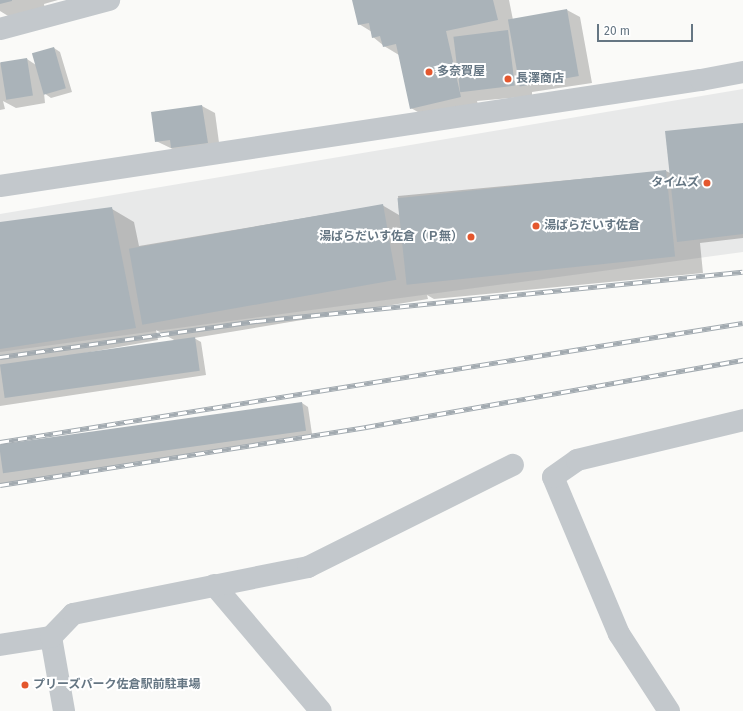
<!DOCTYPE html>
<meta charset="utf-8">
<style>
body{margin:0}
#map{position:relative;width:743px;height:711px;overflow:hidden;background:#fafaf8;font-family:"Fira Sans","Noto Sans JP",sans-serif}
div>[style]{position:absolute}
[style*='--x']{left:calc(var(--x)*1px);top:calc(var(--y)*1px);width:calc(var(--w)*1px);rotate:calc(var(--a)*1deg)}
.built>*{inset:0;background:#e8e9e9}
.shadow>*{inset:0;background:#0003}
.building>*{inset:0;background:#aab3b9;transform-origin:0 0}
.minor>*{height:22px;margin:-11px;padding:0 11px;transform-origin:11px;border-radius:11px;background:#c3c8cc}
.rail>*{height:4.5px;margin-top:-2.25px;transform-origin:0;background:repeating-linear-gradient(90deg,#fff 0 9px,#a2aab0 0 18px);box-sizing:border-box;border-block:1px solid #a2aab0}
.dots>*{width:11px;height:11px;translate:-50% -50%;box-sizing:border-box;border:2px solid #fff;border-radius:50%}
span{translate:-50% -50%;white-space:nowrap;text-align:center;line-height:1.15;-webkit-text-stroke:4px #fff;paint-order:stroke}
.poi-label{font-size:12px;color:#657683;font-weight:700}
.left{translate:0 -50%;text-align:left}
.right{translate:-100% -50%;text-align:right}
.scale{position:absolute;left:597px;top:24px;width:96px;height:18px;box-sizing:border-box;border:2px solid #657683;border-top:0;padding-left:5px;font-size:12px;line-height:14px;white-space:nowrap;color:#657683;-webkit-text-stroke:3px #fff;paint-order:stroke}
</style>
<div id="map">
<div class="built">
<div style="clip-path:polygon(743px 89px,743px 252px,0 352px,0 214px)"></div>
</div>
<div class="shadow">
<div style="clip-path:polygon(0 0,58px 0,44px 4px,46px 15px,18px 22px,0 11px)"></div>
<div style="clip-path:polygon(353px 0,509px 0,513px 20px,567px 10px,580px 17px,592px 83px,532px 92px,532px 96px,477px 101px,479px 108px,430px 119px,411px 108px,399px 55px,384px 46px,373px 37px,372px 32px,359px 24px)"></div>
<div style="clip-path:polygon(54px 48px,60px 52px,72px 92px,51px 98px,44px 93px,45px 103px,16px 108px,3px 101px,5px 109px,0 110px,0 63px,27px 59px,36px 65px)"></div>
<div style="clip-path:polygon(202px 106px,215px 113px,220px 150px,185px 155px,156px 141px)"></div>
<div style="clip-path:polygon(evenodd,743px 124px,743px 238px,700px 243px,703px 273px,434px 299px,427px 295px,428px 299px,194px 338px,201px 342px,206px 375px,0 406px,0 223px,112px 209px,134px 222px,139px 246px,382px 205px,399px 215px,398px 196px,666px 171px,670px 173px,743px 124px,156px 330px,176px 341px,29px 363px,158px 340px,156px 330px)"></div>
<div style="clip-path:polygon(302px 403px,308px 407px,312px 434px,0 484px,0 450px)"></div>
</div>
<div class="building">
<div style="clip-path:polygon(0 0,12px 0,12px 1px,0 4px)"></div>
<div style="clip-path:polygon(352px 0,493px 0,498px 20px,446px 31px,461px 97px,410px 109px,396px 44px,383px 47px,380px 36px,372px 38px,369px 23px,358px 25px)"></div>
<div style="left:567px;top:9px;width:68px;height:60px;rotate:80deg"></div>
<div style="left:508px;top:30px;width:56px;height:55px;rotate:83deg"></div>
<div style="left:54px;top:47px;width:43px;height:23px;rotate:74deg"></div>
<div style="left:27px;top:58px;width:38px;height:27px;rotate:81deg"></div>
<div style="clip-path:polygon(202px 105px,208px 143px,171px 148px,170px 140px,155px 142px,151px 112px)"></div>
<div style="clip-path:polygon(743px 123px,743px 234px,677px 242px,665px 131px)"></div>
<div style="left:666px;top:170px;width:87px;height:270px;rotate:84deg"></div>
<div style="left:383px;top:204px;width:77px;height:258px;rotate:80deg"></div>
<div style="clip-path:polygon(112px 207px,136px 328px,0 349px,0 222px)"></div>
<div style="left:195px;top:337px;width:34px;height:197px;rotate:82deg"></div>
<div style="left:302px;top:402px;width:29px;height:306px;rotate:82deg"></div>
</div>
<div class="minor">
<div style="--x:0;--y:29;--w:113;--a:-14.9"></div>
<div style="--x:0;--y:186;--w:709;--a:-8.6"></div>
<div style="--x:701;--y:80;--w:43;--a:-10.8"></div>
<div style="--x:214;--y:585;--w:165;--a:49.7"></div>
<div style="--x:51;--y:637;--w:75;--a:80"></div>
<div style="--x:0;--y:645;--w:52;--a:-8.9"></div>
<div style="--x:51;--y:637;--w:32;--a:-46"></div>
<div style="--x:73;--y:614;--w:240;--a:-11.3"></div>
<div style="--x:308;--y:567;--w:229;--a:-26.5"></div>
<div style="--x:669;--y:711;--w:92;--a:-123"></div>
<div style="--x:619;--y:634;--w:170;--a:-112.8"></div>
<div style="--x:553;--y:477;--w:29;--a:-35"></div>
<div style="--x:577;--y:460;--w:171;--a:-13.5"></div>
</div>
<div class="rail">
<div style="--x:0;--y:357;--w:260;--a:-8"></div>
<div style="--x:257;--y:321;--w:488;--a:-5.8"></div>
<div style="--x:0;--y:442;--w:752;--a:-9.1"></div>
<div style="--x:0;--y:485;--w:371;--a:-9"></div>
<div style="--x:366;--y:427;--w:383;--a:-10.1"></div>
</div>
<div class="dots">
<div style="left:429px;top:72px;background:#e4572e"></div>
<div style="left:508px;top:79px;background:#e4572e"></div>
<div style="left:707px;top:183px;background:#e4572e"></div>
<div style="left:536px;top:226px;background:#e4572e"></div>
<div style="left:471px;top:237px;background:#e4572e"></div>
<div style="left:25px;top:685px;background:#e4572e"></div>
</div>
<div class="poi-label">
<span class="left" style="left:437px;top:72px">多奈賀屋</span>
<span class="left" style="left:516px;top:79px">長澤商店</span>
<span class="right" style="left:699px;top:183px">タイムズ</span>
<span class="left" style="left:544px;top:226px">湯ぱらだいす佐倉</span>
<span class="right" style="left:463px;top:237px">湯ぱらだいす佐倉（Ｐ無）</span>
<span class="left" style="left:33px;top:685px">プリーズパーク佐倉駅前駐車場</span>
</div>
<div class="scale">20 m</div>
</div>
